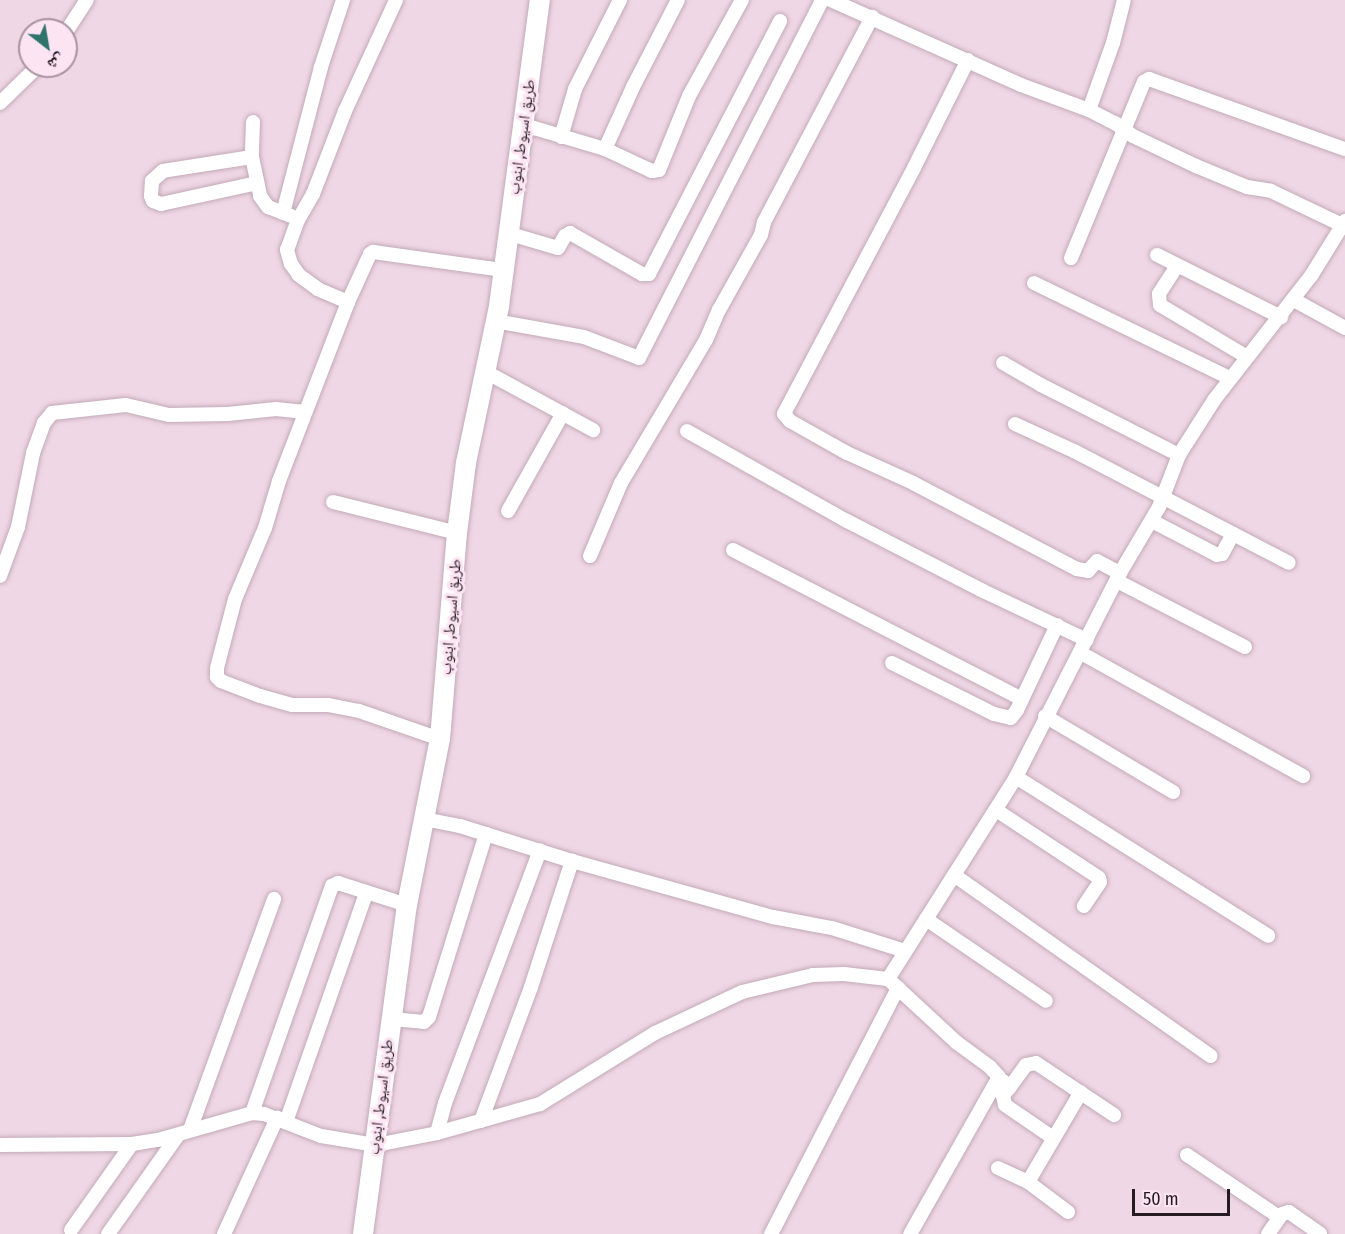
<!DOCTYPE html>
<meta charset="utf-8">
<style>
body{margin:0}
#map{position:relative;width:1345px;height:1234px;overflow:hidden;background:#f0d7e5;font-family:"Fira Sans Condensed","Noto Naskh Arabic",sans-serif}
div>[style]{position:absolute}
[style*='--x']{left:calc(var(--x)*1px);top:calc(var(--y)*1px);width:calc(var(--w)*1px);rotate:calc(var(--a)*1deg)}
.roads{filter:drop-shadow(0 0 2px #c2aab8) drop-shadow(0 0 2px #c2aab8)}
.street>*{height:14px;margin:-7px;padding:0 7px;transform-origin:7px;border-radius:7px;background:#fff}
.secondary>*{height:20px;margin:-10px;padding:0 10px;transform-origin:10px;border-radius:10px;background:#fff}
span{translate:-50% -50%;white-space:nowrap;text-align:center;line-height:1.15;-webkit-text-stroke:6px #fde4f3;paint-order:stroke}
.street-label{font-size:16px;color:#251c22}
.north{position:absolute;left:18px;top:18px;width:60px;height:60px;box-sizing:border-box;background:#fde4f3;border:2px solid #a7949f;border-radius:50%;rotate:149deg;font-size:16px;font-weight:700;line-height:24px;text-align:center;color:#251c22}
.north::after{content:'';display:block;margin:auto;width:21px;height:27px;background:#2e746b;clip-path:polygon(50% 0,100% 100%,50% 72%,0 100%)}
.scale{position:absolute;left:1132px;top:1189px;width:98px;height:27px;box-sizing:border-box;border:3px solid #251c22;border-top:0;padding-left:8px;font-size:18px;line-height:21px;white-space:nowrap;color:#251c22;-webkit-text-stroke:4px #fde4f3;paint-order:stroke}
</style>
<div id="map">
<div class="roads">
<div class="street">
<div style="--x:831;--y:0;--w:208;--a:24.1"></div>
<div style="--x:1021;--y:85;--w:72;--a:20.2"></div>
<div style="--x:1089;--y:110;--w:29;--a:27"></div>
<div style="--x:1115;--y:123;--w:22;--a:36"></div>
<div style="--x:1133;--y:136;--w:70;--a:25.5"></div>
<div style="--x:1196;--y:166;--w:55;--a:22.4"></div>
<div style="--x:1247;--y:187;--w:24;--a:9"></div>
<div style="--x:1271;--y:191;--w:79;--a:25.6"></div>
<div style="--x:66;--y:32;--w:38;--a:-57"></div>
<div style="--x:968;--y:60;--w:121;--a:116.6"></div>
<div style="--x:914;--y:168;--w:278;--a:117.9"></div>
<div style="--x:784;--y:414;--w:9;--a:49"></div>
<div style="--x:790;--y:421;--w:65;--a:29.3"></div>
<div style="--x:847;--y:453;--w:72;--a:24.4"></div>
<div style="--x:913;--y:483;--w:185;--a:27.7"></div>
<div style="--x:1077;--y:569;--w:11;--a:10"></div>
<div style="--x:1088;--y:571;--w:13;--a:-48"></div>
<div style="--x:1097;--y:561;--w:26;--a:28"></div>
<div style="--x:0;--y:103;--w:53;--a:-44.2"></div>
<div style="--x:1089;--y:110;--w:71;--a:-70.3"></div>
<div style="--x:1113;--y:43;--w:44;--a:-75.7"></div>
<div style="--x:253;--y:122;--w:35;--a:92"></div>
<div style="--x:252;--y:157;--w:40;--a:78"></div>
<div style="--x:260;--y:196;--w:14;--a:54"></div>
<div style="--x:268;--y:207;--w:25;--a:21"></div>
<div style="--x:524;--y:125;--w:84;--a:16.5"></div>
<div style="--x:605;--y:149;--w:68;--a:-65.7"></div>
<div style="--x:633;--y:87;--w:98;--a:-62.7"></div>
<div style="--x:561;--y:137;--w:50;--a:-73.7"></div>
<div style="--x:575;--y:89;--w:100;--a:-63.2"></div>
<div style="--x:605;--y:149;--w:52;--a:25.1"></div>
<div style="--x:652;--y:171;--w:7;--a:-8"></div>
<div style="--x:659;--y:170;--w:80;--a:-67.9"></div>
<div style="--x:689;--y:96;--w:110;--a:-61.1"></div>
<div style="--x:252;--y:157;--w:90;--a:171.1"></div>
<div style="--x:163;--y:171;--w:15;--a:138"></div>
<div style="--x:152;--y:181;--w:15;--a:94"></div>
<div style="--x:151;--y:196;--w:5;--a:68"></div>
<div style="--x:153;--y:201;--w:9;--a:21"></div>
<div style="--x:161;--y:204;--w:98;--a:-12.3"></div>
<div style="--x:283;--y:213;--w:151;--a:-75.4"></div>
<div style="--x:321;--y:67;--w:71;--a:-71.8"></div>
<div style="--x:507;--y:233;--w:53;--a:16.4"></div>
<div style="--x:558;--y:248;--w:14;--a:-60"></div>
<div style="--x:565;--y:236;--w:6;--a:-31"></div>
<div style="--x:570;--y:233;--w:83;--a:29.7"></div>
<div style="--x:642;--y:274;--w:7;--a:0"></div>
<div style="--x:649;--y:274;--w:285;--a:-62.6"></div>
<div style="--x:1157;--y:255;--w:139;--a:26.6"></div>
<div style="--x:1071;--y:258;--w:191;--a:-67.5"></div>
<div style="--x:1144;--y:82;--w:6;--a:-31"></div>
<div style="--x:1149;--y:79;--w:208;--a:19.7"></div>
<div style="--x:1177;--y:266;--w:33;--a:123"></div>
<div style="--x:1159;--y:294;--w:11;--a:85"></div>
<div style="--x:1160;--y:305;--w:101;--a:30.9"></div>
<div style="--x:1034;--y:283;--w:218;--a:25.9"></div>
<div style="--x:1294;--y:300;--w:58;--a:28.8"></div>
<div style="--x:348;--y:302;--w:33;--a:-157"></div>
<div style="--x:318;--y:289;--w:24;--a:-144"></div>
<div style="--x:299;--y:275;--w:14;--a:-126"></div>
<div style="--x:291;--y:264;--w:15;--a:-106"></div>
<div style="--x:287;--y:250;--w:32;--a:-70"></div>
<div style="--x:298;--y:220;--w:30;--a:-60"></div>
<div style="--x:313;--y:194;--w:89;--a:-68.9"></div>
<div style="--x:345;--y:111;--w:122;--a:-65.3"></div>
<div style="--x:495;--y:321;--w:90;--a:10.2"></div>
<div style="--x:584;--y:337;--w:59;--a:20.9"></div>
<div style="--x:639;--y:358;--w:402;--a:-62.9"></div>
<div style="--x:1003;--y:363;--w:44;--a:30.1"></div>
<div style="--x:1041;--y:385;--w:155;--a:26.9"></div>
<div style="--x:486;--y:372;--w:122;--a:28.5"></div>
<div style="--x:1015;--y:424;--w:65;--a:24.6"></div>
<div style="--x:1074;--y:451;--w:242;--a:27.5"></div>
<div style="--x:687;--y:431;--w:184;--a:29.4"></div>
<div style="--x:847;--y:521;--w:151;--a:27.2"></div>
<div style="--x:981;--y:590;--w:117;--a:25.3"></div>
<div style="--x:333;--y:502;--w:128;--a:14"></div>
<div style="--x:508;--y:511;--w:112;--a:-60.7"></div>
<div style="--x:1152;--y:521;--w:73;--a:27.6"></div>
<div style="--x:1217;--y:555;--w:5;--a:-11"></div>
<div style="--x:1222;--y:554;--w:23;--a:-61"></div>
<div style="--x:733;--y:550;--w:325;--a:27.3"></div>
<div style="--x:590;--y:556;--w:79;--a:-67"></div>
<div style="--x:621;--y:483;--w:166;--a:-59.3"></div>
<div style="--x:706;--y:340;--w:33;--a:-67"></div>
<div style="--x:719;--y:310;--w:86;--a:-60.8"></div>
<div style="--x:761;--y:235;--w:13;--a:-77"></div>
<div style="--x:764;--y:222;--w:232;--a:-62.2"></div>
<div style="--x:0;--y:576;--w:52;--a:-69.8"></div>
<div style="--x:18;--y:527;--w:76;--a:-78.5"></div>
<div style="--x:33;--y:453;--w:32;--a:-70"></div>
<div style="--x:44;--y:423;--w:13;--a:-51"></div>
<div style="--x:52;--y:413;--w:74;--a:-6.2"></div>
<div style="--x:126;--y:405;--w:44;--a:13.1"></div>
<div style="--x:169;--y:415;--w:59;--a:-1"></div>
<div style="--x:228;--y:414;--w:48;--a:-5.9"></div>
<div style="--x:276;--y:409;--w:29;--a:6"></div>
<div style="--x:1117;--y:581;--w:144;--a:27.3"></div>
<div style="--x:1081;--y:653;--w:254;--a:29"></div>
<div style="--x:892;--y:663;--w:114;--a:26.6"></div>
<div style="--x:994;--y:714;--w:17;--a:13"></div>
<div style="--x:1011;--y:718;--w:10;--a:-53"></div>
<div style="--x:1017;--y:710;--w:94;--a:-64.8"></div>
<div style="--x:1045;--y:716;--w:149;--a:30.7"></div>
<div style="--x:440;--y:739;--w:86;--a:-160.9"></div>
<div style="--x:359;--y:711;--w:32;--a:-169"></div>
<div style="--x:328;--y:705;--w:36;--a:180"></div>
<div style="--x:292;--y:705;--w:33;--a:-164"></div>
<div style="--x:260;--y:696;--w:42;--a:-159"></div>
<div style="--x:221;--y:681;--w:6;--a:-135"></div>
<div style="--x:217;--y:677;--w:9;--a:-90"></div>
<div style="--x:217;--y:668;--w:71;--a:-75.4"></div>
<div style="--x:235;--y:599;--w:77;--a:-67.1"></div>
<div style="--x:265;--y:528;--w:49;--a:-73.4"></div>
<div style="--x:279;--y:481;--w:192;--a:-68.9"></div>
<div style="--x:348;--y:302;--w:53;--a:-65.4"></div>
<div style="--x:370;--y:254;--w:4;--a:-34"></div>
<div style="--x:373;--y:252;--w:130;--a:7.9"></div>
<div style="--x:1016;--y:777;--w:298;--a:32.2"></div>
<div style="--x:996;--y:810;--w:123;--a:33.4"></div>
<div style="--x:1099;--y:878;--w:4;--a:76"></div>
<div style="--x:1100;--y:882;--w:29;--a:124"></div>
<div style="--x:424;--y:819;--w:37;--a:11"></div>
<div style="--x:460;--y:826;--w:117;--a:17.4"></div>
<div style="--x:572;--y:861;--w:209;--a:15.6"></div>
<div style="--x:773;--y:917;--w:60;--a:10.6"></div>
<div style="--x:832;--y:928;--w:77;--a:17.5"></div>
<div style="--x:954;--y:875;--w:314;--a:35.2"></div>
<div style="--x:926;--y:919;--w:145;--a:34.3"></div>
<div style="--x:888;--y:979;--w:93;--a:42.8"></div>
<div style="--x:956;--y:1042;--w:42;--a:36.3"></div>
<div style="--x:990;--y:1067;--w:13;--a:48"></div>
<div style="--x:999;--y:1077;--w:180;--a:119.5"></div>
<div style="--x:391;--y:1019;--w:33;--a:5"></div>
<div style="--x:424;--y:1022;--w:7;--a:-45"></div>
<div style="--x:429;--y:1017;--w:192;--a:-72.7"></div>
<div style="--x:1003;--y:1081;--w:9;--a:41"></div>
<div style="--x:1010;--y:1087;--w:11;--a:131"></div>
<div style="--x:1003;--y:1095;--w:10;--a:79"></div>
<div style="--x:1005;--y:1105;--w:58;--a:34.5"></div>
<div style="--x:1010;--y:1087;--w:27;--a:-54"></div>
<div style="--x:1026;--y:1065;--w:10;--a:-11"></div>
<div style="--x:1036;--y:1063;--w:94;--a:33.7"></div>
<div style="--x:252;--y:1113;--w:241;--a:-70.6"></div>
<div style="--x:332;--y:886;--w:7;--a:-27"></div>
<div style="--x:338;--y:883;--w:72;--a:17.7"></div>
<div style="--x:481;--y:1121;--w:143;--a:-69.5"></div>
<div style="--x:531;--y:987;--w:133;--a:-72"></div>
<div style="--x:286;--y:1122;--w:243;--a:-70.7"></div>
<div style="--x:190;--y:1130;--w:246;--a:-70"></div>
<div style="--x:437;--y:1133;--w:31;--a:-75"></div>
<div style="--x:445;--y:1103;--w:270;--a:-69.4"></div>
<div style="--x:0;--y:1145;--w:132;--a:-0.4"></div>
<div style="--x:132;--y:1144;--w:26;--a:-9"></div>
<div style="--x:158;--y:1140;--w:98;--a:-16"></div>
<div style="--x:252;--y:1113;--w:12;--a:5"></div>
<div style="--x:264;--y:1114;--w:61;--a:21.1"></div>
<div style="--x:321;--y:1136;--w:56;--a:9.3"></div>
<div style="--x:376;--y:1145;--w:62;--a:-11.1"></div>
<div style="--x:437;--y:1133;--w:107;--a:-15.7"></div>
<div style="--x:540;--y:1104;--w:135;--a:-31.7"></div>
<div style="--x:655;--y:1033;--w:96;--a:-25.2"></div>
<div style="--x:742;--y:992;--w:73;--a:-13.5"></div>
<div style="--x:813;--y:975;--w:31;--a:-2"></div>
<div style="--x:844;--y:974;--w:44;--a:6.5"></div>
<div style="--x:888;--y:979;--w:239;--a:-57.6"></div>
<div style="--x:1016;--y:777;--w:229;--a:-63"></div>
<div style="--x:1120;--y:573;--w:77;--a:-59.4"></div>
<div style="--x:1159;--y:507;--w:56;--a:-69"></div>
<div style="--x:1179;--y:455;--w:65;--a:-57.5"></div>
<div style="--x:1214;--y:400;--w:157;--a:-52"></div>
<div style="--x:1311;--y:276;--w:65;--a:-58.3"></div>
<div style="--x:1187;--y:1155;--w:111;--a:34"></div>
<div style="--x:998;--y:1168;--w:33;--a:25"></div>
<div style="--x:1028;--y:1182;--w:50;--a:36.9"></div>
<div style="--x:1028;--y:1182;--w:104;--a:-59.5"></div>
<div style="--x:71;--y:1230;--w:105;--a:-54.7"></div>
<div style="--x:108;--y:1234;--w:121;--a:-54.7"></div>
<div style="--x:224;--y:1234;--w:128;--a:-65.4"></div>
<div style="--x:771;--y:1234;--w:277;--a:-62.7"></div>
<div style="--x:1268;--y:1234;--w:24;--a:-55"></div>
<div style="--x:1282;--y:1214;--w:7;--a:-16"></div>
<div style="--x:1289;--y:1212;--w:38;--a:35"></div>
</div>
<div class="secondary">
<div style="--x:363;--y:1234;--w:332;--a:-82.4"></div>
<div style="--x:407;--y:905;--w:169;--a:-78.8"></div>
<div style="--x:440;--y:739;--w:207;--a:-85.3"></div>
<div style="--x:457;--y:533;--w:71;--a:-82.7"></div>
<div style="--x:466;--y:463;--w:160;--a:-78.1"></div>
<div style="--x:499;--y:306;--w:309;--a:-82.4"></div>
</div>
</div>
<div class="street-label">
<span style="left:522px;top:137px;rotate:-82deg">طريق اسيوط, ابنوب</span>
<span style="left:451px;top:617px;rotate:-85deg">طريق اسيوط, ابنوب</span>
<span style="left:381px;top:1097px;rotate:-83deg">طريق اسيوط, ابنوب</span>
</div>
<div class="north">ش</div>
<div class="scale">50 m</div>
</div>
